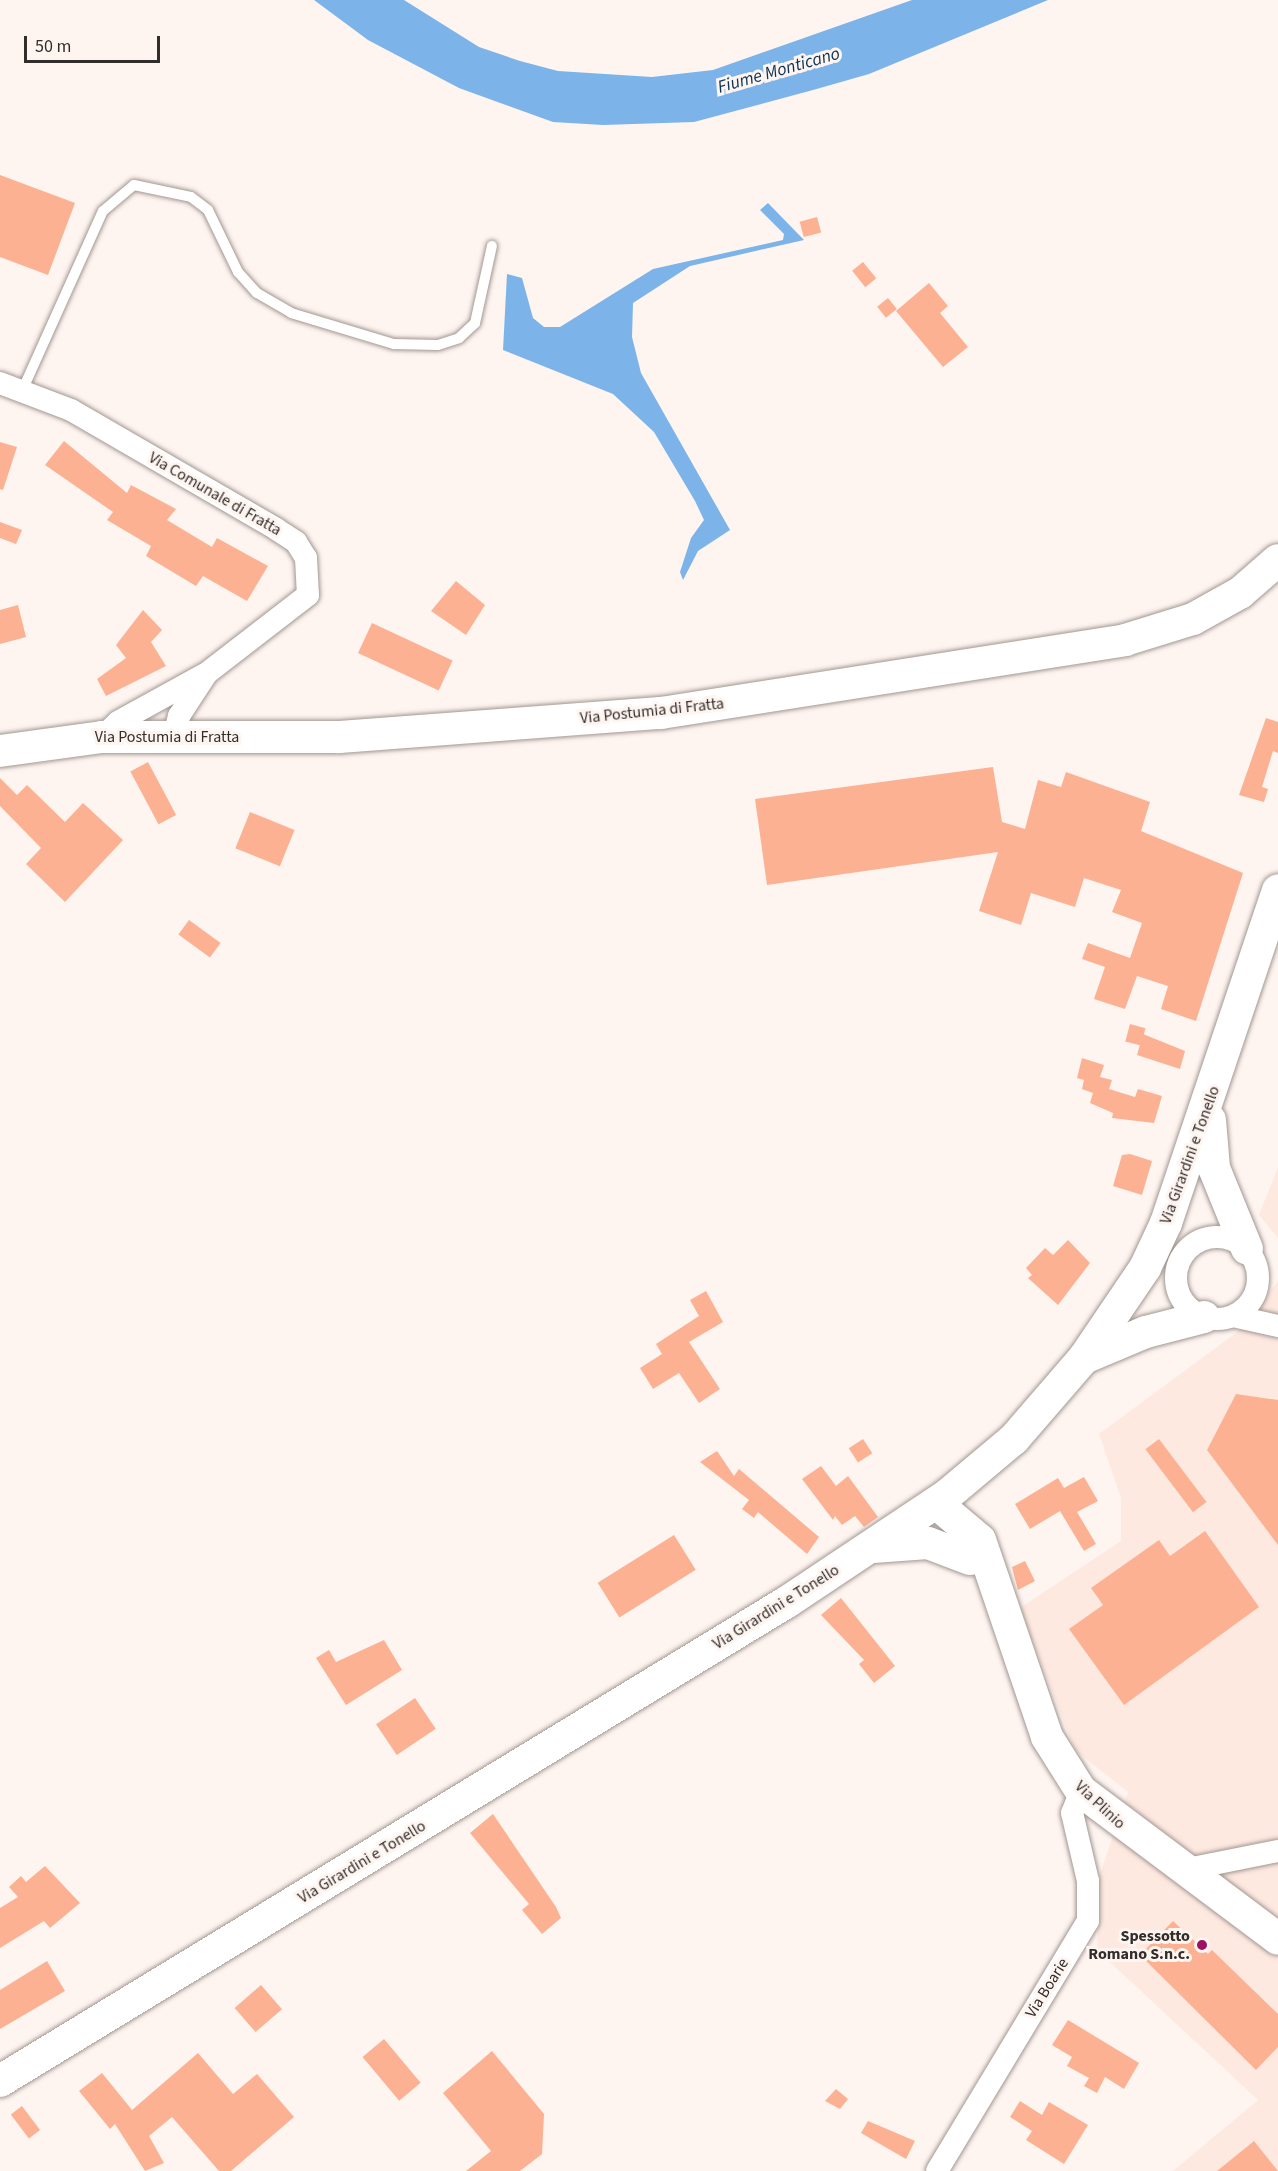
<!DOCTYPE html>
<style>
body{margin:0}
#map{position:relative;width:1278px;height:2171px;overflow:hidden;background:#fef4f0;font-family:"Source Sans 3",sans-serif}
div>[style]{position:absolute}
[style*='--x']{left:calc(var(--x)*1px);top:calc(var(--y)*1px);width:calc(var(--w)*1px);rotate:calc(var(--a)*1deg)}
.built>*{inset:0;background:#fee9e1}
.water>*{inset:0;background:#7cb3e9}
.building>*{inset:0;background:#fcb193;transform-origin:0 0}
.roads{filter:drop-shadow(0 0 2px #a29792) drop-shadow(0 0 2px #a29792)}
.lane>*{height:10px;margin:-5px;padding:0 5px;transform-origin:5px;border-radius:5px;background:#fff}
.street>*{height:22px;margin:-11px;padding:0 11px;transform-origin:11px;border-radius:11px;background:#fff}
.street>.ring{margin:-11px;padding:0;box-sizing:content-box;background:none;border:22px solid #fff;border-radius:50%}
.secondary>*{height:32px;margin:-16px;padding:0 16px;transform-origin:16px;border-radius:16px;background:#fff}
.dots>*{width:16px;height:16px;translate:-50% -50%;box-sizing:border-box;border:3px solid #fef4f0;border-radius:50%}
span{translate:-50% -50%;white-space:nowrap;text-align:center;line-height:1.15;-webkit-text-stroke:6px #fef4f0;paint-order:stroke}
.street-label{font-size:16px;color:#312d2b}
.poi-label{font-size:16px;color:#312d2b;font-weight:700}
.right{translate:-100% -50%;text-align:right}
.water-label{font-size:18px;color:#0b3557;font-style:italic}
.scale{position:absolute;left:24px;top:36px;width:136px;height:27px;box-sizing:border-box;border:3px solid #312d2b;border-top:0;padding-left:8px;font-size:18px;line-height:21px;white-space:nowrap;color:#312d2b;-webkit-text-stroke:4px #fef4f0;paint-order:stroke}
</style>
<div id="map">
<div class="built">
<div style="clip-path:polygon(1278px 1167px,1278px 1238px,1259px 1215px)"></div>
<div style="clip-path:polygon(1278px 1281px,1278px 2171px,1173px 2171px,1258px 2100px,1097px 1950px,1100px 1874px,1128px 1792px,1075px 1750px,1020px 1608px,1121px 1541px,1121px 1498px,1099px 1434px,1240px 1330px)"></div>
</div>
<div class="water">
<div style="clip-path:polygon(314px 0,404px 0,479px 47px,520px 61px,558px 71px,652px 77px,713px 70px,912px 0,1048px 0,869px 74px,813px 90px,694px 122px,603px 125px,553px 122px,459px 88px,368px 40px)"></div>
<div style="clip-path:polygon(768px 203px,804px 240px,690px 266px,633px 303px,632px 337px,641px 373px,730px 530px,698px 551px,683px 580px,680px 572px,691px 538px,704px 520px,695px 501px,654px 432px,613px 394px,503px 350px,507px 274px,522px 278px,533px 318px,544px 327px,560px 327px,653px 269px,783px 240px,784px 234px,760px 210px)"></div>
</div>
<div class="building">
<div style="clip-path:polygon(0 175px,75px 203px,48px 275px,0 257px)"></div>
<div style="left:817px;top:217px;width:16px;height:18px;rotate:75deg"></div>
<div style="left:863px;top:262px;width:21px;height:14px;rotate:51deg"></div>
<div style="clip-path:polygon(929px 283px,948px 306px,940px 313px,968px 347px,943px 367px,896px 311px)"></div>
<div style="left:888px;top:298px;width:14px;height:14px;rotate:51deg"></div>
<div style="clip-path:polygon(64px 441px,127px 493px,131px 485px,176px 509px,167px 520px,212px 547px,217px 538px,268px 566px,247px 601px,203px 576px,196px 586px,146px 556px,151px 546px,107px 520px,113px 512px,45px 465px)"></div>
<div style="clip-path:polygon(0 442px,17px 447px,3px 490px,0 489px)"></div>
<div style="clip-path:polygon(0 522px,22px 530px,16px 544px,0 538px)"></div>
<div style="clip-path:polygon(456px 581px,485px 605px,466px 635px,431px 611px)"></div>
<div style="clip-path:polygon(18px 605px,26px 637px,0 644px,0 610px)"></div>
<div style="clip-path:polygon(143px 610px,162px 630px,151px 642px,166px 666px,106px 696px,97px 679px,126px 658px,116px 645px)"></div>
<div style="left:372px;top:623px;width:89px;height:33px;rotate:25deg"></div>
<div style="clip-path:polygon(1266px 718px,1278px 722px,1278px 753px,1273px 751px,1262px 787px,1268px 789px,1264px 802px,1239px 795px)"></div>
<div style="left:148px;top:762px;width:60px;height:20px;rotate:62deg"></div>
<div style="clip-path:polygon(993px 767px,1002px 822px,1025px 829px,1038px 780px,1061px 787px,1066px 772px,1150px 802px,1141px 831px,1243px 873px,1196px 1021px,1161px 1009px,1168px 986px,1137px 976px,1125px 1009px,1094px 999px,1105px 967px,1082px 959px,1088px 943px,1130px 958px,1142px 923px,1112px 912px,1121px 890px,1084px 878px,1075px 907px,1031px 893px,1021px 925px,979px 911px,998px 852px,767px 885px,755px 799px)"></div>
<div style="clip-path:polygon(0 778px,17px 795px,27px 785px,65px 822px,83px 803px,123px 840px,65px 902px,26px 864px,41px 848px,0 806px)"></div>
<div style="left:250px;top:812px;width:48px;height:39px;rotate:22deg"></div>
<div style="left:189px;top:920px;width:39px;height:18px;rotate:36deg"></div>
<div style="left:1130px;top:1024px;width:16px;height:18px;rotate:15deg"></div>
<div style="clip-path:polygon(1143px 1034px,1185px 1051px,1180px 1069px,1137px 1055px)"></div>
<div style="clip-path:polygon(1082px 1058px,1104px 1065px,1100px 1077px,1112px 1080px,1109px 1089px,1135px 1097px,1138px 1089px,1162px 1096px,1154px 1123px,1112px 1118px,1113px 1113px,1090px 1103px,1093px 1093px,1082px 1089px,1084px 1080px,1077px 1078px)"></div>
<div style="clip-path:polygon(1130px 1154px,1152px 1161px,1142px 1195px,1113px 1186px,1122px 1155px)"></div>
<div style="clip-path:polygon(1068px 1240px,1090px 1263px,1058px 1305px,1028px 1278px,1032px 1275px,1026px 1268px,1045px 1248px,1053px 1255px)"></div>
<div style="clip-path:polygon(706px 1291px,723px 1322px,689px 1342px,720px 1389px,699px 1403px,679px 1373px,653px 1389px,640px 1368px,662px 1354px,656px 1344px,699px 1316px,690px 1300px)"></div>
<div style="clip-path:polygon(1236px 1394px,1278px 1400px,1278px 1545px,1207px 1450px)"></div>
<div style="left:863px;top:1439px;width:17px;height:17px;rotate:57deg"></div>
<div style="left:1159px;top:1439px;width:79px;height:17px;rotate:53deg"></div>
<div style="clip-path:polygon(717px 1451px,734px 1476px,739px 1469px,819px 1537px,807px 1554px,758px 1512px,754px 1518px,742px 1509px,749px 1500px,700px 1462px)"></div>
<div style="clip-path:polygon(821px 1466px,836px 1486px,848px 1476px,878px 1517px,864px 1527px,855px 1516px,842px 1525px,835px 1516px,833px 1520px,802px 1479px)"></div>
<div style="clip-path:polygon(1084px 1477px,1098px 1501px,1077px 1512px,1096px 1544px,1084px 1551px,1060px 1511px,1030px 1529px,1015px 1504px,1058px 1478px,1064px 1488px)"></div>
<div style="clip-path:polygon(1205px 1531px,1259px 1607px,1124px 1705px,1069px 1629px,1103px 1605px,1091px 1588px,1159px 1540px,1170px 1556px)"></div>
<div style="left:674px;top:1535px;width:41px;height:90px;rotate:58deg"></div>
<div style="clip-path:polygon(1025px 1561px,1035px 1581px,1018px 1590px,1012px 1567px)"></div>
<div style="clip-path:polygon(841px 1598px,895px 1666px,874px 1683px,859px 1664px,864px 1660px,821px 1615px)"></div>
<div style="clip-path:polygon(384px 1640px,402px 1670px,346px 1705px,316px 1658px,329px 1650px,336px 1662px)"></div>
<div style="left:415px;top:1698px;width:37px;height:47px;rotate:56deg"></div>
<div style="clip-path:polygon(493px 1814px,556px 1907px,561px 1918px,542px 1934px,522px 1910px,529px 1904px,470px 1833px)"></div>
<div style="clip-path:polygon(45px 1866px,80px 1903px,50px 1928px,44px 1921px,0 1948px,0 1908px,18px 1897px,9px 1887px,21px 1876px,26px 1882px)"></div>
<div style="clip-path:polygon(1173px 1921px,1208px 1954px,1212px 1950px,1278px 2014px,1278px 2047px,1256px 2070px,1140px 1955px)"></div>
<div style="clip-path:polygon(47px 1961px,65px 1991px,0 2029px,0 1990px)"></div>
<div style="left:261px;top:1985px;width:32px;height:35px;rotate:49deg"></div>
<div style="clip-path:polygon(1068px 2020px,1139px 2063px,1124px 2089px,1105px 2077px,1097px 2093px,1084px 2086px,1089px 2078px,1067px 2066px,1072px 2057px,1052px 2045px)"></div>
<div style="left:384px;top:2039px;width:57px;height:28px;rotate:50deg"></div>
<div style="clip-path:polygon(492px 2051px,544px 2114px,542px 2154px,520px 2171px,466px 2171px,491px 2151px,443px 2093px)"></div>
<div style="clip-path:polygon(198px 2053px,233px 2094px,257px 2074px,294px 2117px,231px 2171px,219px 2171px,172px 2117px,149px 2136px,164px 2163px,145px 2171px,115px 2124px,110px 2129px,79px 2091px,102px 2073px,132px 2110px)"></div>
<div style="clip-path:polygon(836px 2089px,848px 2099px,840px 2109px,825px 2101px)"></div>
<div style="clip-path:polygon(1020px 2101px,1042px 2115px,1049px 2102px,1088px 2125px,1064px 2164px,1026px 2140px,1032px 2131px,1010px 2117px)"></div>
<div style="left:22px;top:2106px;width:30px;height:14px;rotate:53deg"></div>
<div style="clip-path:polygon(868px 2121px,915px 2141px,906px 2159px,861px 2133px)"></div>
<div style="clip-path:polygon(1254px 2141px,1278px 2171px,1217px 2171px)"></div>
</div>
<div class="roads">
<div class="lane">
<div style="--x:22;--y:391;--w:197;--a:-65.8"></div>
<div style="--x:103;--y:211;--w:40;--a:-40"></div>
<div style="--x:134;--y:185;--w:58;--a:11.9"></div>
<div style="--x:191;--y:197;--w:21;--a:37"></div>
<div style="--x:208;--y:210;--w:69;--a:64.2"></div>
<div style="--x:238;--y:272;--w:28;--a:48"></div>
<div style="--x:257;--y:293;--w:39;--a:30"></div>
<div style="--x:291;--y:313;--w:108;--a:16.8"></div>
<div style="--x:394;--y:344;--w:44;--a:1.3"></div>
<div style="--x:438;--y:345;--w:22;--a:-18"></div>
<div style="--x:459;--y:338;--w:22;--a:-43"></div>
<div style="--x:475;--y:323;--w:79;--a:-77.6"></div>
</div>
<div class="street">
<div style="--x:0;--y:383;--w:76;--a:20.8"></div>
<div style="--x:71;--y:410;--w:237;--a:30.1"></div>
<div style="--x:276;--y:529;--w:24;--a:33"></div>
<div style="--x:296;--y:542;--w:19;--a:58"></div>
<div style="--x:306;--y:558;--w:37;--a:87"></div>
<div style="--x:308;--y:595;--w:128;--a:142.3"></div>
<div style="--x:207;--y:673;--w:51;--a:123.1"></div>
<div style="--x:179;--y:716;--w:21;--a:104"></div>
<div style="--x:102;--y:737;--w:22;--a:-43"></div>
<div style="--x:118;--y:722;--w:97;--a:-28.9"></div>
<div class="ring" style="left:1176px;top:1237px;width:60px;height:60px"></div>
<div style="--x:1233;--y:1316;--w:46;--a:12.5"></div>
<div style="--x:1183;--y:1870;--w:97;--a:-11.3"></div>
<div style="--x:937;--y:2171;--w:292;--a:-58.9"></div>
<div style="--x:1088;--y:1921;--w:40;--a:-90"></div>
<div style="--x:1088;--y:1881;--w:70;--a:-103.2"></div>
<div style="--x:1072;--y:1813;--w:24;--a:-68"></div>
</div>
<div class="secondary">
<div style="--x:0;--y:751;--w:103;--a:-7.8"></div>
<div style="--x:102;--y:737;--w:237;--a:0"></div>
<div style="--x:339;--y:737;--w:323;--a:-4.3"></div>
<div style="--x:661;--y:713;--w:470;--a:-8.9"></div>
<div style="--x:1125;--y:640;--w:71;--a:-17.2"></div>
<div style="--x:1193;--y:619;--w:54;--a:-29"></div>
<div style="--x:1240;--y:593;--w:50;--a:-41"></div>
<div style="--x:1210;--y:1120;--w:48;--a:85.2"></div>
<div style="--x:1214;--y:1168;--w:87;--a:67.8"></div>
<div style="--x:1084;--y:1358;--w:67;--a:-22.8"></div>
<div style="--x:1146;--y:1332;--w:60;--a:-14.5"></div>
<div style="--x:936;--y:1503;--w:57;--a:40.1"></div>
<div style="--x:980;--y:1540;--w:208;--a:71.2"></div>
<div style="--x:1047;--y:1737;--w:64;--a:57.8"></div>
<div style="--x:1081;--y:1791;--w:246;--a:36.9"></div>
<div style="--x:873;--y:1547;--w:55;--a:-4.2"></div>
<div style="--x:928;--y:1543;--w:45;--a:20.9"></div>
<div style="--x:0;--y:2081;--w:921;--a:-31.33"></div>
<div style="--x:787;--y:1602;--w:191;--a:-33.7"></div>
<div style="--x:946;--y:1496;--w:89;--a:-40"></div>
<div style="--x:1014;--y:1439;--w:107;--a:-49.2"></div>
<div style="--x:1084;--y:1358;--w:109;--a:-55.9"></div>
<div style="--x:1145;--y:1268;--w:50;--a:-65"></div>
<div style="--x:1166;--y:1223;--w:351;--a:-71.4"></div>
</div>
</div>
<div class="dots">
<div style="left:1202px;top:1945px;background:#9c1363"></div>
</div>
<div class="street-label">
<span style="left:215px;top:494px;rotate:30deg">Via Comunale di Fratta</span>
<span style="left:652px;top:711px;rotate:-6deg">Via Postumia di Fratta</span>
<span style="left:167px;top:737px">Via Postumia di Fratta</span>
<span style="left:1190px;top:1155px;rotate:-70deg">Via Girardini e Tonello</span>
<span style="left:776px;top:1607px;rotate:-32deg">Via Girardini e Tonello</span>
<span style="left:1100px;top:1805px;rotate:43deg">Via Plinio</span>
<span style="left:362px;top:1862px;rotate:-31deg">Via Girardini e Tonello</span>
<span style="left:1047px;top:1988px;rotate:-58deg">Via Boarie</span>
</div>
<div class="poi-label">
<span class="right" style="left:1190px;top:1945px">Spessotto<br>Romano S.n.c.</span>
</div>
<div class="water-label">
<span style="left:779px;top:71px;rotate:-16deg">Fiume Monticano</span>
</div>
<div class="scale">50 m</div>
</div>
